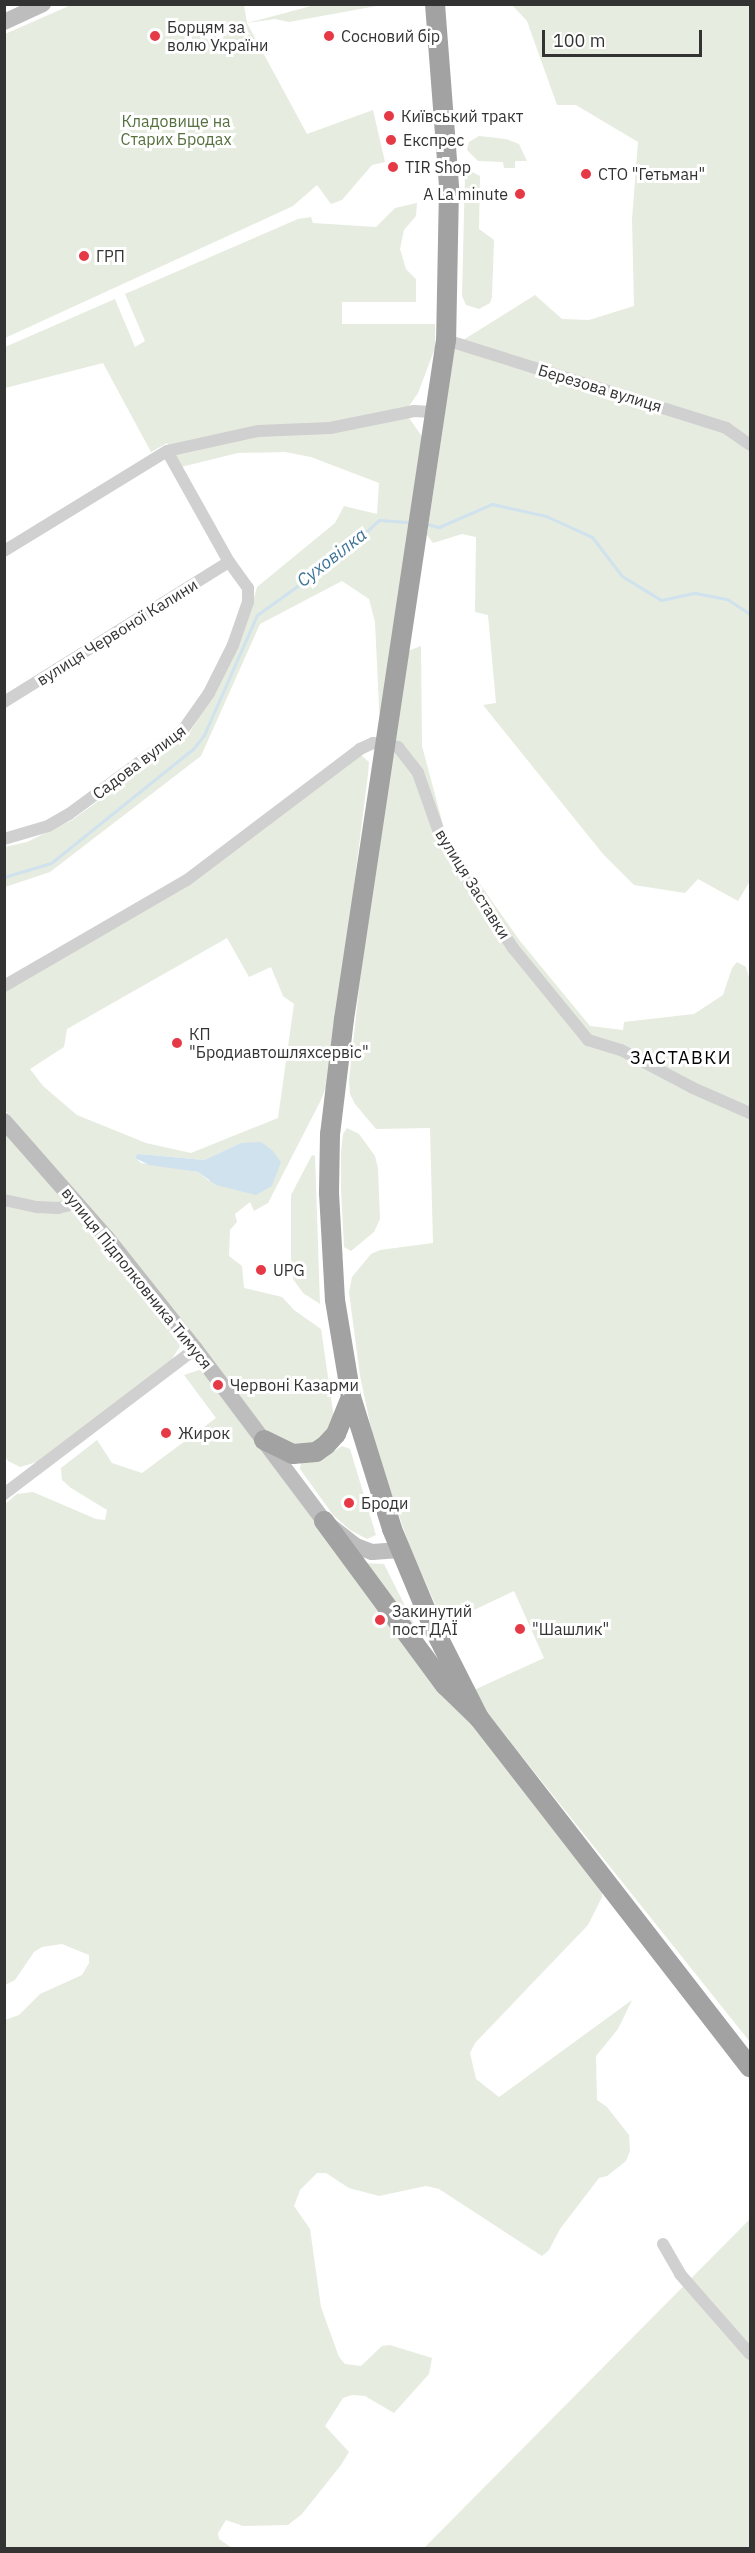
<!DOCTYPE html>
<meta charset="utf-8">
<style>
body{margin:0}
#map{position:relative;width:755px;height:2553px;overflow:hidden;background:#fff;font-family:"IBM Plex Sans",sans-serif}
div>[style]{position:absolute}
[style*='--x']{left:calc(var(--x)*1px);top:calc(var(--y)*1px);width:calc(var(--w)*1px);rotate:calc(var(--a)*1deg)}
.green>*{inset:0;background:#e6ecdf}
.water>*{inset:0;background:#cfe2ee}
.stream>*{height:3px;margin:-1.5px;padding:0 1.5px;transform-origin:1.5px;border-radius:1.5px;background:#cfe2ee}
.minor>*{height:12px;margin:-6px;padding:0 6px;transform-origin:6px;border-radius:6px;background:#d0d0d0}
.secondary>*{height:16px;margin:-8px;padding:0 8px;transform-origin:8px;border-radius:8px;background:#bdbdbd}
.trunk>*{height:20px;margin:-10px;padding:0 10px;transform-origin:10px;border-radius:10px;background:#a2a2a2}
.dots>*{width:16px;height:16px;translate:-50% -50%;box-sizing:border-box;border:3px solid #fff;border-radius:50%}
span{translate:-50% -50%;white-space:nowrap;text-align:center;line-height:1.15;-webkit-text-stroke:6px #fff;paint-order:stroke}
.poi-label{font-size:16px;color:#333}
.left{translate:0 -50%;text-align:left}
.right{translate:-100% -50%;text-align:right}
.park-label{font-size:16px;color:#56703f}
.street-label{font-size:16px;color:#333}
.water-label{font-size:18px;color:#3f7597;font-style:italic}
.neighbourhood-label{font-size:18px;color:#000;letter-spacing:1.5px}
.frame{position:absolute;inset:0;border:6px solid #333;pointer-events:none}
.scale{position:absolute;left:542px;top:30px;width:160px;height:27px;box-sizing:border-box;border:3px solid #333;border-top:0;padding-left:8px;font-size:18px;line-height:21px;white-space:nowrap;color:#333;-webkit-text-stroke:4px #fff;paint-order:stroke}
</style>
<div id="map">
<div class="green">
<div style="clip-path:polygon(71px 5px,244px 5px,247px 23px,315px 5px,382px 5px,289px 22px,275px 19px,247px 23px,307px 134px,373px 110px,385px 162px,372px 165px,342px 200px,331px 204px,317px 185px,293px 206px,5px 338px,5px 34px)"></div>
<div style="clip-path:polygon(512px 5px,750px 5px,750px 881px,738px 901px,698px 879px,685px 893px,634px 885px,603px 854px,483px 705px,496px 703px,488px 615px,475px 612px,476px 537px,462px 534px,433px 543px,427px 535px,455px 345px,535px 295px,562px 319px,589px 320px,634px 306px,632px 219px,638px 142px,576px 105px,557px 105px,527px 21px)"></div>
<div style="clip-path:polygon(479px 136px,506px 139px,519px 144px,527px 161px,515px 161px,515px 168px,504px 168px,503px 162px,478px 161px,467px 150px,469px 142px)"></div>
<div style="clip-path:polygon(472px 172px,480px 176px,479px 229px,494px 240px,492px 297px,490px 303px,479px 309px,466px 305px,462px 296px,465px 175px)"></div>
<div style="clip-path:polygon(417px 203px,416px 216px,404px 230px,400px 249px,406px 269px,416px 279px,416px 302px,342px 302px,342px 324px,435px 324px,435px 348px,418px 393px,405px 412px,425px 441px,380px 727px,375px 622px,369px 599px,342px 581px,260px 624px,201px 756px,50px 872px,5px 887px,5px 847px,27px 842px,72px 820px,187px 737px,213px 695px,253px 602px,257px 587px,335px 523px,344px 506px,377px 514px,379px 483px,311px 457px,285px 452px,238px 453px,177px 468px,167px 443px,151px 452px,103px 363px,5px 388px,5px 347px,115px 299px,135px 347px,145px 341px,125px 294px,298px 219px,311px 217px,313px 223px,376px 227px,395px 208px)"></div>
<div style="clip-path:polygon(421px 646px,422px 746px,446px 836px,520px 941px,590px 1026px,623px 1030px,624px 1022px,694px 1014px,723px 995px,732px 968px,737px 962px,746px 967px,750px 981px,750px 2042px,488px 1714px,474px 1690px,544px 1658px,514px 1591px,444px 1624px,410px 1547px,375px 1447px,360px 1376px,349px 1292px,352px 1277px,371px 1254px,380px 1250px,433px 1243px,430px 1128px,376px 1129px,355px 1104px,350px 1094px,349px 1081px,361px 970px,408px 651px)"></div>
<div style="clip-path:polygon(evenodd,360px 754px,369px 762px,368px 774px,330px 1078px,320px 1102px,268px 1203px,254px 1211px,250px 1202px,235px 1214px,237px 1222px,230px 1230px,229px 1256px,242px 1266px,244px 1288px,282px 1297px,294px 1310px,321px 1329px,334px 1418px,321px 1438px,313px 1443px,294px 1445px,270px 1435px,110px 1232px,5px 1110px,4px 986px,187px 880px,360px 754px,227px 938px,249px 977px,271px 967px,283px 996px,294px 1004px,278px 1118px,191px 1153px,146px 1143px,77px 1115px,43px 1086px,30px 1069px,64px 1047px,67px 1029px,227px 938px,360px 754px,241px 1143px,209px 1181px,198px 1172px,141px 1163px,135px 1157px,137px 1154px,151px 1155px,204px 1160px,241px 1143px)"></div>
<div style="clip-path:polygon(347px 1128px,359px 1134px,375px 1156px,378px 1168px,380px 1219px,374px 1232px,351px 1251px,344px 1247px,341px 1189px,341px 1152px,343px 1134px)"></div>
<div style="clip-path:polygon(4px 1130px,65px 1200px,56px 1204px,5px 1196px)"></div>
<div style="clip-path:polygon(312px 1155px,315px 1156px,320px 1304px,303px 1293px,293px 1279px,291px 1261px,291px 1195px)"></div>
<div style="clip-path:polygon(4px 1204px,74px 1208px,182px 1343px,170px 1362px,37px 1462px,20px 1467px,8px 1461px,5px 1456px)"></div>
<div style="clip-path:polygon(202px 1369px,471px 1724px,602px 1889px,602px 1897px,588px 1925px,475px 2043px,470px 2053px,476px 2079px,499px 2097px,632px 2000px,618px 2029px,596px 2056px,597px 2100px,607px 2107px,629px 2135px,630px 2151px,626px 2161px,607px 2176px,599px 2178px,560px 2229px,549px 2250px,542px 2256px,439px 2189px,426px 2186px,379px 2196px,349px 2188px,326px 2173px,317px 2173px,300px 2190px,294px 2206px,310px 2229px,321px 2307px,339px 2357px,345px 2364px,361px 2366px,382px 2346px,390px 2345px,432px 2358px,429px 2374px,394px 2413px,365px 2396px,352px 2395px,343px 2398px,325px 2426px,349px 2452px,341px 2465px,302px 2514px,288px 2525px,243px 2526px,226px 2520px,218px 2533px,219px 2539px,232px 2548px,5px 2548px,5px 2020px,19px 2015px,40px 1994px,82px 1975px,89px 1963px,89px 1955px,62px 1944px,42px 1947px,34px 1952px,15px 1980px,5px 1985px,4px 1505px,17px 1494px,33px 1492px,96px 1519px,105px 1520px,107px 1510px,71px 1488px,62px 1480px,61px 1468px,97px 1440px,112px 1463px,142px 1473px,216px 1418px,184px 1375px)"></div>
<div style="clip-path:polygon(342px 1446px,350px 1449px,376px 1535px,367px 1539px,350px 1530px,333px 1515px,300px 1469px,301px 1463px,327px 1456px)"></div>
<div style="clip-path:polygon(364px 1563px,384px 1564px,423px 1642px)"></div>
<div style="clip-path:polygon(750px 2219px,750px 2548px,424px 2548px)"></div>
</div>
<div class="water">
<div style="clip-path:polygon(261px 1142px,272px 1150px,281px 1162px,272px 1186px,256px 1195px,216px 1185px,198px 1172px,149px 1165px,135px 1158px,137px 1154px,151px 1155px,204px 1160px,241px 1143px)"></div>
</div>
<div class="stream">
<div style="--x:426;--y:524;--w:13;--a:13"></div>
<div style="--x:439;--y:527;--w:58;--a:-23.5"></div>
<div style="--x:492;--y:504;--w:55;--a:12.5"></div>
<div style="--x:546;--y:516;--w:51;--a:24.5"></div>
<div style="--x:592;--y:537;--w:49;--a:52.4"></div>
<div style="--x:622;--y:576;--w:46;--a:31.6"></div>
<div style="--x:661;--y:600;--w:35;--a:-12"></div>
<div style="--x:695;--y:593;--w:33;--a:11"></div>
<div style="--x:727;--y:599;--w:27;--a:33"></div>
<div style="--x:4;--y:877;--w:49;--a:-16.6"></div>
<div style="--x:51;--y:863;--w:182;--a:-38.8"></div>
<div style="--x:193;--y:749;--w:18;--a:-52"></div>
<div style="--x:204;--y:735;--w:131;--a:-66.2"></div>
<div style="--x:257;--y:615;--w:105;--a:-35.7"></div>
<div style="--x:342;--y:554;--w:50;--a:-42.6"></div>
<div style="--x:379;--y:520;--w:31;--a:4"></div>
</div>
<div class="minor">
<div style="--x:446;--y:340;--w:294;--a:17.4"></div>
<div style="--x:726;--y:428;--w:29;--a:35"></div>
<div style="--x:4;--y:551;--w:191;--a:-31.5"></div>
<div style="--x:167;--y:451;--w:93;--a:-12.4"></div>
<div style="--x:258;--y:431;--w:72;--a:-2.4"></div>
<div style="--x:330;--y:428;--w:86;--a:-11.4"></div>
<div style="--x:414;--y:411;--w:22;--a:3"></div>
<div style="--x:4;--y:702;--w:265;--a:-31.9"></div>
<div style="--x:4;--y:839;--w:46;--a:-16.5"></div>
<div style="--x:48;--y:826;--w:24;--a:-30"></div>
<div style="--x:69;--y:814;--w:142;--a:-36.4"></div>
<div style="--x:183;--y:730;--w:45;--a:-54.9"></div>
<div style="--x:209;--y:693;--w:54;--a:-63.4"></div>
<div style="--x:233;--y:645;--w:46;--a:-70.8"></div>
<div style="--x:248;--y:602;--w:14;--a:-90"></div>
<div style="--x:248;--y:588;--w:32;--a:-126"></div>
<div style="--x:229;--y:562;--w:127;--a:-119.2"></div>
<div style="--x:4;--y:986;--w:211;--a:-30.1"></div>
<div style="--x:187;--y:880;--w:217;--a:-37.1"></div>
<div style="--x:360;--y:749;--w:14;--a:-25"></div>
<div style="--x:373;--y:743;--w:25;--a:9"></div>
<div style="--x:398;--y:747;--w:33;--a:52"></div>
<div style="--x:418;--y:773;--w:69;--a:70.5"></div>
<div style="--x:441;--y:838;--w:131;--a:56.8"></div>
<div style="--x:513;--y:948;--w:119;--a:50.8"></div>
<div style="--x:588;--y:1040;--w:34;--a:17"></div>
<div style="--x:621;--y:1050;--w:81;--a:27.8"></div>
<div style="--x:693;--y:1088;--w:62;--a:23.7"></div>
<div style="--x:4;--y:1200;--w:35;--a:12"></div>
<div style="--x:38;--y:1207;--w:20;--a:3"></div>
<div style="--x:58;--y:1208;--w:21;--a:-14"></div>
<div style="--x:4;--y:1494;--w:240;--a:-37.2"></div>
<div style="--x:663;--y:2244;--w:34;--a:60"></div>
<div style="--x:680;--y:2274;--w:106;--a:48.8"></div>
</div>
<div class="secondary">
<div style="--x:4;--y:22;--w:43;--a:-24.8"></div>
<div style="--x:4;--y:1121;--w:154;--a:48.7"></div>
<div style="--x:106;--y:1237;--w:143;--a:51.5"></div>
<div style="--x:195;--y:1349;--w:215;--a:53.1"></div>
<div style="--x:324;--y:1521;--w:41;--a:38"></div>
<div style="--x:356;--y:1546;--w:17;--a:21"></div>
<div style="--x:372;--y:1552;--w:28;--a:-4"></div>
</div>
<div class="trunk">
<div style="--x:435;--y:4;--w:185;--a:85.6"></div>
<div style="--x:449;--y:188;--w:152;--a:91.1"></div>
<div style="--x:446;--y:340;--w:687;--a:98.54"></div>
<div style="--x:344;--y:1019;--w:116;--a:96.9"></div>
<div style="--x:330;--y:1134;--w:59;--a:91"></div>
<div style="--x:329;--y:1193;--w:107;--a:86.8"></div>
<div style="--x:335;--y:1300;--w:98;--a:80.6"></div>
<div style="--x:351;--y:1397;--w:138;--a:72.7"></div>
<div style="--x:392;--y:1529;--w:106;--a:67.3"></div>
<div style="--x:433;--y:1627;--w:102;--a:63.2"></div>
<div style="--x:264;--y:1440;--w:32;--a:26"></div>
<div style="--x:293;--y:1454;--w:23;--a:-5"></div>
<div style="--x:316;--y:1452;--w:12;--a:-35"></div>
<div style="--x:326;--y:1445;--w:15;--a:-48"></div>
<div style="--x:336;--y:1434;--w:40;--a:-68"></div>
<div style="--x:324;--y:1521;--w:204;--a:53.6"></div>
<div style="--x:445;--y:1685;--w:47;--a:44.1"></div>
<div style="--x:479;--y:1718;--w:442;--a:52.2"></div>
</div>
<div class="dots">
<div style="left:155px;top:36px;background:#e63946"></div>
<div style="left:329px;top:36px;background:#e63946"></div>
<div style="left:389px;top:116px;background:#e63946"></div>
<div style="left:391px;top:140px;background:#e63946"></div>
<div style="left:393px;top:167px;background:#e63946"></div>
<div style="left:586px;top:174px;background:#e63946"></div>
<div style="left:520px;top:194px;background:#e63946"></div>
<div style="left:84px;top:256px;background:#e63946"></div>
<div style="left:177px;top:1043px;background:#e63946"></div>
<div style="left:261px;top:1270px;background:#e63946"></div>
<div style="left:218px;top:1385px;background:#e63946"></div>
<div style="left:166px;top:1433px;background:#e63946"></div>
<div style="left:349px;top:1503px;background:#e63946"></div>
<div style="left:380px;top:1620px;background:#e63946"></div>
<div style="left:520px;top:1629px;background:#e63946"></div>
</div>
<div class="poi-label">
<span class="left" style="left:167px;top:36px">Борцям за<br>волю України</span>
<span class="left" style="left:341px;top:36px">Сосновий бір</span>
<span class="left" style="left:401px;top:116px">Київський тракт</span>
<span class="left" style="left:403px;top:140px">Експрес</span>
<span class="left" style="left:405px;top:167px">TIR Shop</span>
<span class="left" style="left:598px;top:174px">СТО "Гетьман"</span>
<span class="right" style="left:508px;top:194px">A La minute</span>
<span class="left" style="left:96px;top:256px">ГРП</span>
<span class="left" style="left:189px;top:1043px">КП<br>"Бродиавтошляхсервіс"</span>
<span class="left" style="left:273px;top:1270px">UPG</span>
<span class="left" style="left:230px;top:1385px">Червоні Казарми</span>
<span class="left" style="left:178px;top:1433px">Жирок</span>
<span class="left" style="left:361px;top:1503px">Броди</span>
<span class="left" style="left:392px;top:1620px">Закинутий<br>пост ДАЇ</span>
<span class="left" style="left:532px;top:1629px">"Шашлик"</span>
</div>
<div class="park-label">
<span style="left:176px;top:130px">Кладовище на<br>Старих Бродах</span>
</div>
<div class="street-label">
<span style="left:600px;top:388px;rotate:17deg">Березова вулиця</span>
<span style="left:117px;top:632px;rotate:-32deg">вулиця Червоної Калини</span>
<span style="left:139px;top:762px;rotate:-37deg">Садова вулиця</span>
<span style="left:473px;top:884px;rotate:58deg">вулиця Заставки</span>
<span style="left:137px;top:1278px;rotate:51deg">вулиця Підполковника Тимуся</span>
</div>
<div class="water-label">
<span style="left:332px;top:558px;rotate:-38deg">Суховілка</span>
</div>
<div class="neighbourhood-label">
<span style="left:681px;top:1058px">ЗАСТАВКИ</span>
</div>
<div class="frame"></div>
<div class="scale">100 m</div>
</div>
